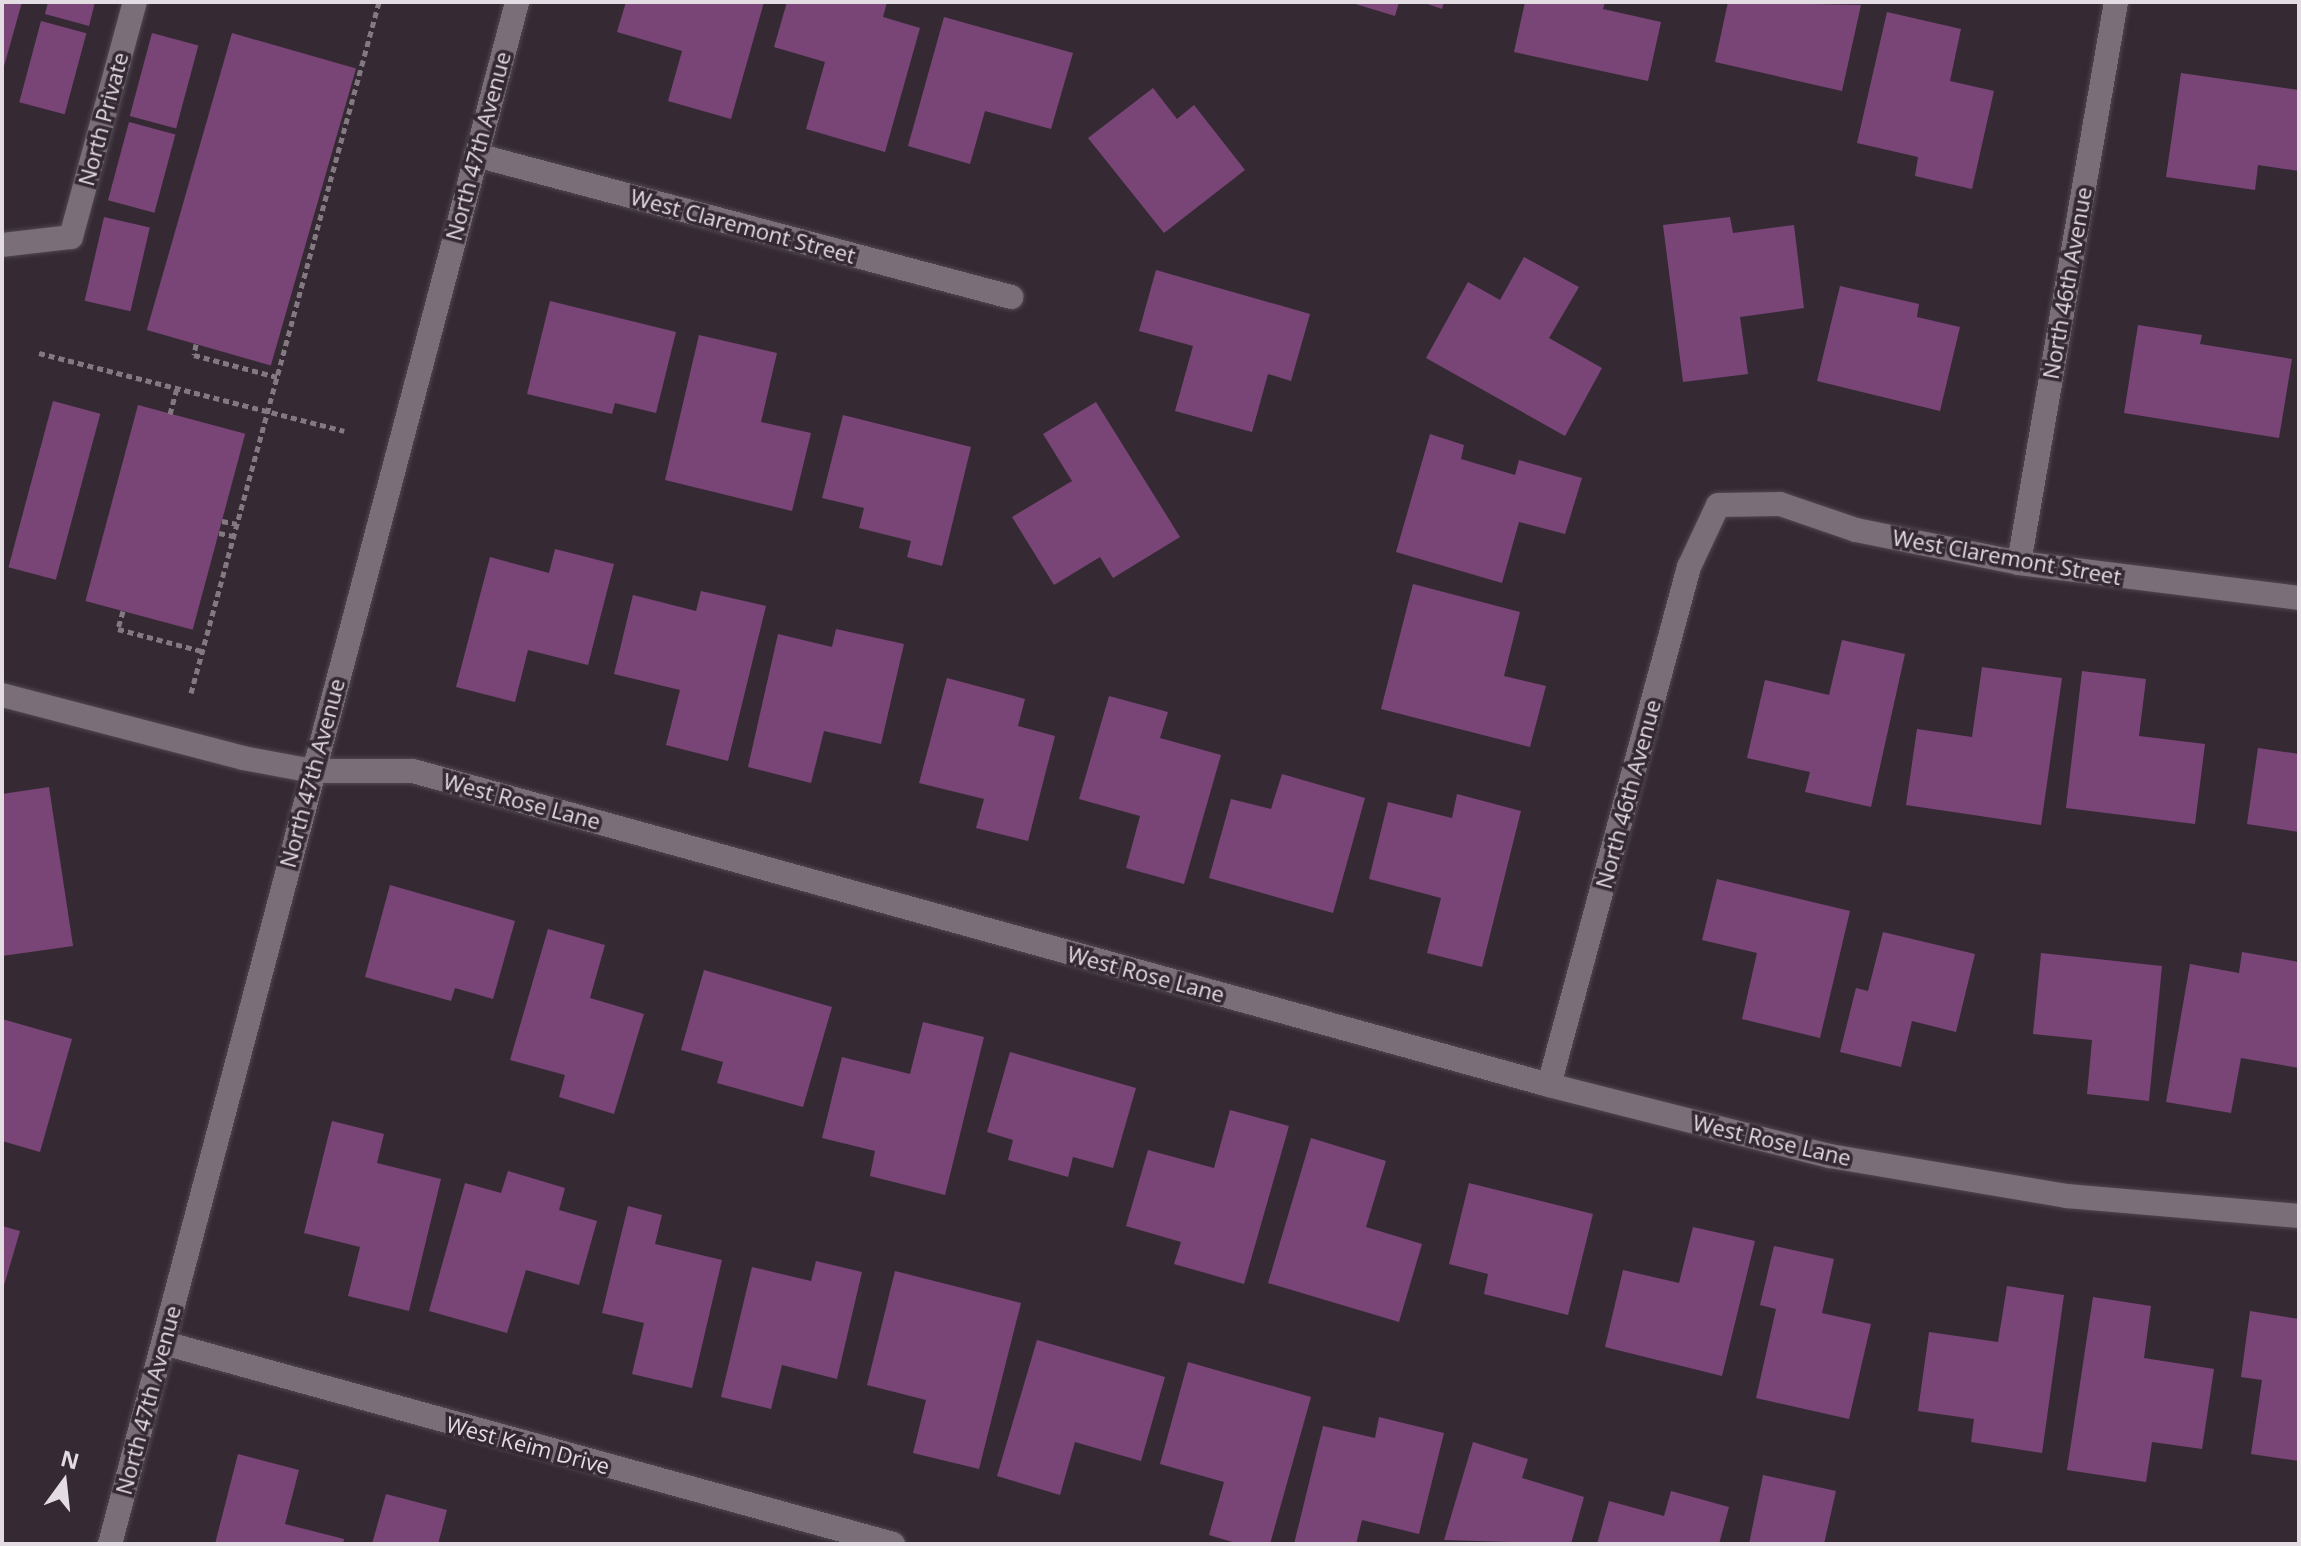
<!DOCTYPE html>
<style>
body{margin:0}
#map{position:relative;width:2301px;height:1546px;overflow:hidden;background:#352a34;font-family:"Open Sans",sans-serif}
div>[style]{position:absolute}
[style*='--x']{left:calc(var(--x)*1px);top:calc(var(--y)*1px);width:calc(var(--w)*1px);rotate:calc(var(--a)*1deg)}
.building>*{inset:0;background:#794577;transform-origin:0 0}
.path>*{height:5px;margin-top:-2.5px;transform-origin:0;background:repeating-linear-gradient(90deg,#827981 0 6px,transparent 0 10px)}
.roads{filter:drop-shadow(0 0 2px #50474f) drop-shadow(0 0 2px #50474f)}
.minor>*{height:24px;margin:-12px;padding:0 12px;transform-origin:12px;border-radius:12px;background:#7a6e79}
span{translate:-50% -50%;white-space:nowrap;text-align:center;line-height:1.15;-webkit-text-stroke:7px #352a34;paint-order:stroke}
.street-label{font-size:22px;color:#e3dce2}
.frame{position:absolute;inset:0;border:4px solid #e3dce2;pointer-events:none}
.north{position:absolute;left:24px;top:1442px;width:80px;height:80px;-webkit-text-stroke:6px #352a34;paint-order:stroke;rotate:15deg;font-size:22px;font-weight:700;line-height:32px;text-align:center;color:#e3dce2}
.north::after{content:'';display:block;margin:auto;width:28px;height:36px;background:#e3dce2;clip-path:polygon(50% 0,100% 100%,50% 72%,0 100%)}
</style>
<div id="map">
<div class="building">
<div style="clip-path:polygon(2px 2px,22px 2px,3px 70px,2px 70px)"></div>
<div style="clip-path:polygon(48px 2px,95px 2px,89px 26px,45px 14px)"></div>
<div style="clip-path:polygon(626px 2px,764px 2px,731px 119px,668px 101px,682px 51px,617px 32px)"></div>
<div style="clip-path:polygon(787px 2px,887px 2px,883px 17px,920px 28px,885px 152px,806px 129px,825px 62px,774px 47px)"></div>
<div style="clip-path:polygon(1349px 2px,1399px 2px,1395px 16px)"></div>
<div style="clip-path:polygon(1422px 2px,1444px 2px,1442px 9px)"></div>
<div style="clip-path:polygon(1525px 2px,1605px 2px,1603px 9px,1661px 22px,1648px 81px,1514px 52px)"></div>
<div style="clip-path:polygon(1728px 2px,1861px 5px,1842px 91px,1715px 62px)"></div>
<div style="clip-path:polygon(1887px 12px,1961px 29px,1950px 81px,1994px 91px,1972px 189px,1915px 176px,1918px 157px,1857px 143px)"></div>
<div style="clip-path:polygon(944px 17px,1073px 53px,1051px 129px,985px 111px,970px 164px,908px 146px)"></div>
<div style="left:41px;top:21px;width:47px;height:84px;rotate:15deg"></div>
<div style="left:152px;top:33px;width:48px;height:86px;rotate:15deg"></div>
<div style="left:232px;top:33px;width:129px;height:309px;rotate:16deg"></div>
<div style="clip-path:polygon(2181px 73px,2299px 90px,2299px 171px,2258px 165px,2255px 190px,2166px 177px)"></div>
<div style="clip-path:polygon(1153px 88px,1177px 119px,1194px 105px,1245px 170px,1164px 233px,1088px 138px)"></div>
<div style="left:129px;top:122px;width:48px;height:81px;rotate:15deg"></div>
<div style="left:104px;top:217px;width:47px;height:86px;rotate:13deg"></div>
<div style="clip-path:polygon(1730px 217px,1733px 233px,1794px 225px,1804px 308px,1740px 317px,1748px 374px,1683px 382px,1663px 225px)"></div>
<div style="clip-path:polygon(1524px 257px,1579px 287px,1549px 338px,1602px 368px,1565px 436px,1426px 358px,1468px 282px,1500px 300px)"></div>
<div style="clip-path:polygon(1156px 270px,1310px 314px,1291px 381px,1268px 374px,1252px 432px,1175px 411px,1193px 346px,1139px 331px)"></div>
<div style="clip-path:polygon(1840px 286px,1919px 304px,1917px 317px,1960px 327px,1940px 411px,1817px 381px)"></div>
<div style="clip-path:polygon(550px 301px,676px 332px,656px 413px,615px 403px,612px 414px,527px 394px)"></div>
<div style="clip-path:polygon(2138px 325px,2202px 335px,2200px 344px,2292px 359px,2279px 438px,2124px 413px)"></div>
<div style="clip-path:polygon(699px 335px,777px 353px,761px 422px,811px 433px,792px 511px,665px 480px)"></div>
<div style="left:53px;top:401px;width:49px;height:172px;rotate:15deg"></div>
<div style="clip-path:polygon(1096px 402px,1180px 537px,1113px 578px,1100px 557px,1054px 585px,1012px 517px,1072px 481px,1043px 434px)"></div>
<div style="left:138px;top:405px;width:111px;height:203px;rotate:15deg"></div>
<div style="clip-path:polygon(843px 415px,971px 447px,942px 566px,907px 557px,911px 541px,859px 528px,864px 508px,822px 498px)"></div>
<div style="clip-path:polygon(1430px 434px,1464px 445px,1461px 459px,1515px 475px,1519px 460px,1582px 478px,1565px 534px,1519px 522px,1502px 583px,1396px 552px)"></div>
<div style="clip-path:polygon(555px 549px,614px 564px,588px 665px,528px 650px,515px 702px,456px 687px,490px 557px,549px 573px)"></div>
<div style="clip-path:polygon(1413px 584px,1520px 612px,1504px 676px,1546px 686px,1530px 747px,1381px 709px)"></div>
<div style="clip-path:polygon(701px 591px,766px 606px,728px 761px,666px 745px,680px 690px,614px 674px,633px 595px,696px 611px)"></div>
<div style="clip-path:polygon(836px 629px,904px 644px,881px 744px,824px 731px,811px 783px,748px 767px,778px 634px,832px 647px)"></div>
<div style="clip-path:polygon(1842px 640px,1905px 654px,1871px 807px,1805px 792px,1810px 772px,1747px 758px,1765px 680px,1829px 695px)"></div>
<div style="clip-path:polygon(1982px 667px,2062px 678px,2041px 825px,1906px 805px,1917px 729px,1972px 737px)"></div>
<div style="clip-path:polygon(2082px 671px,2146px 679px,2139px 736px,2205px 744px,2195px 824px,2066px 808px)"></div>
<div style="clip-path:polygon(947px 678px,1025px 699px,1018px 726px,1055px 736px,1028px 841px,976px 828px,984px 799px,919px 783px)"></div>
<div style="clip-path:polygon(1109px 696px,1168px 712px,1160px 738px,1221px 755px,1184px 884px,1126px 868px,1140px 816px,1079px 799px)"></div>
<div style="clip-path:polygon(2258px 748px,2299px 754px,2299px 832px,2247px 824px)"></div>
<div style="clip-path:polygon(1282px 774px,1365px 798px,1333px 913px,1209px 878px,1231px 799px,1271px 809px)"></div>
<div style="clip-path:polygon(49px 787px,73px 946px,2px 956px,2px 794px)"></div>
<div style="clip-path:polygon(1457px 794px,1521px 811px,1482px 967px,1427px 953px,1441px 898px,1369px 879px,1388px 802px,1452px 818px)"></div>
<div style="clip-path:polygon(1717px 879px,1850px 911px,1820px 1038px,1742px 1019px,1757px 953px,1702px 940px)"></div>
<div style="clip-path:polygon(390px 885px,515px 921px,493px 999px,455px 988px,451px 1001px,365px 977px)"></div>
<div style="clip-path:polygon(548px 929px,605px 945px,590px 998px,644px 1014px,614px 1114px,559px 1097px,565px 1075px,510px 1060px)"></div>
<div style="clip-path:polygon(1883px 932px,1975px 954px,1956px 1032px,1912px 1021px,1901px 1067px,1840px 1052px,1856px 988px,1868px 991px)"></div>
<div style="clip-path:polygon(2242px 952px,2299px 962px,2299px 1068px,2241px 1058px,2231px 1113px,2166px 1102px,2190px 964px,2239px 973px)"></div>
<div style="clip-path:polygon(2041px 953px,2162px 966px,2149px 1101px,2087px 1094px,2092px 1040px,2033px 1034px)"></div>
<div style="clip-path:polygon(704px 970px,832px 1007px,803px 1107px,717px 1083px,723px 1062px,681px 1050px)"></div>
<div style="clip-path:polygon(2px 1019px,72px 1039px,40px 1152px,2px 1141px)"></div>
<div style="clip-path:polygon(923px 1022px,984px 1037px,945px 1195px,870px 1176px,875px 1151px,822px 1138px,842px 1057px,910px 1074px)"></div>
<div style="clip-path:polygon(1010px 1052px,1136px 1088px,1113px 1168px,1073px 1157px,1068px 1177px,1008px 1160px,1013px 1140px,987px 1132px)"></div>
<div style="clip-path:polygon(1230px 1110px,1289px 1126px,1244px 1284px,1174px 1264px,1181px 1242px,1126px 1226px,1148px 1150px,1214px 1168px)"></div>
<div style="clip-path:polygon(332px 1121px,384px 1134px,377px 1163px,441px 1179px,409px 1311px,348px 1296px,360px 1247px,304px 1233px)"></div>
<div style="clip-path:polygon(1311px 1138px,1386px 1161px,1366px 1227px,1422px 1244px,1399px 1322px,1268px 1283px)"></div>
<div style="clip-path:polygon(508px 1171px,565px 1188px,559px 1210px,597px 1221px,579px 1285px,526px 1270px,507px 1333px,429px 1311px,465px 1183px,501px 1193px)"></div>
<div style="clip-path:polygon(1469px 1183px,1593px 1214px,1568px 1315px,1484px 1294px,1488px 1274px,1449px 1264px)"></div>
<div style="clip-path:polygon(628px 1206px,662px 1215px,655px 1244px,722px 1260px,692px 1388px,632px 1374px,644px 1323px,602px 1313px)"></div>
<div style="clip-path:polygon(2px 1226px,20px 1231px,3px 1289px,2px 1289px)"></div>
<div style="clip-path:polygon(1693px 1227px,1755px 1241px,1722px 1376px,1605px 1347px,1623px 1270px,1679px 1283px)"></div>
<div style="clip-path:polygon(1774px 1246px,1834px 1259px,1822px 1313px,1871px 1324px,1849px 1419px,1756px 1398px,1776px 1309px,1760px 1305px)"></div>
<div style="clip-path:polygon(816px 1261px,862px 1272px,837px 1379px,782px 1365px,771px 1409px,721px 1397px,752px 1267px,811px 1281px)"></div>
<div style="clip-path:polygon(895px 1271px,1021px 1303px,979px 1469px,913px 1453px,926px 1400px,867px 1385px)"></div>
<div style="clip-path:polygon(2007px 1286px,2064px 1295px,2042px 1453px,1971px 1442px,1974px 1419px,1918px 1411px,1929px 1332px,1998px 1342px)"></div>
<div style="clip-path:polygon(2093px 1297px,2151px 1306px,2144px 1358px,2214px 1369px,2202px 1449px,2152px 1442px,2146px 1482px,2067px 1470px)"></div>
<div style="clip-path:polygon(2250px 1311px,2299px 1319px,2299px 1461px,2251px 1454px,2262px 1380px,2241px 1377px)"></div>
<div style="clip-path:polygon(1037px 1340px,1165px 1377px,1141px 1461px,1075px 1442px,1060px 1495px,997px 1476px)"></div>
<div style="clip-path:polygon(1188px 1362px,1311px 1397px,1270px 1544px,1239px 1544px,1209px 1535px,1224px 1482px,1160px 1464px)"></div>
<div style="clip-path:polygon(1379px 1417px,1444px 1433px,1419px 1534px,1362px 1520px,1356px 1544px,1294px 1544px,1323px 1426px,1375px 1438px)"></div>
<div style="clip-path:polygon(1473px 1442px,1528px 1459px,1522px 1478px,1584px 1497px,1571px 1544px,1444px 1540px)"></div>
<div style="clip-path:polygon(238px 1454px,299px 1470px,285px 1524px,344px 1539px,343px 1544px,215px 1544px)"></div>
<div style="clip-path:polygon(1763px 1475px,1836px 1491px,1824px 1544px,1749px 1544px)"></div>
<div style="clip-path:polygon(1671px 1491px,1729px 1507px,1719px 1544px,1597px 1544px,1609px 1501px,1664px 1516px)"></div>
<div style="clip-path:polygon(386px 1494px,447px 1510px,438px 1544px,372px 1544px)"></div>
</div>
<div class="path">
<div style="--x:196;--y:344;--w:11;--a:100"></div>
<div style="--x:194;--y:355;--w:86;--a:14.8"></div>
<div style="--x:39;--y:353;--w:315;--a:14.3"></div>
<div style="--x:170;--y:414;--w:27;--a:-75"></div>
<div style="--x:222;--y:521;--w:15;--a:11"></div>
<div style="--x:219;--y:533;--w:14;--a:12"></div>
<div style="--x:123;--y:611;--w:19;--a:106"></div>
<div style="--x:118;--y:629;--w:87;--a:14.7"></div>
<div style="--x:191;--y:693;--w:716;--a:-74.78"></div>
</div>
<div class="roads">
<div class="minor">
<div style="--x:476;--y:155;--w:554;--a:14.86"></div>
<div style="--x:2;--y:245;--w:69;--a:-6.6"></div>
<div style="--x:71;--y:237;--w:244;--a:-74.8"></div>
<div style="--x:2019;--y:563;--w:569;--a:-80.19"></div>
<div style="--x:2;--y:695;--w:249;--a:14.6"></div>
<div style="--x:243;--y:758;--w:71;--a:10.5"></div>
<div style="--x:313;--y:771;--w:100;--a:0"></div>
<div style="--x:413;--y:771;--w:1179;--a:15.45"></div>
<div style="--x:1549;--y:1085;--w:290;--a:14.2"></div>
<div style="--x:1830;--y:1156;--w:240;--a:9.6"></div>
<div style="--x:2067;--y:1196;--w:233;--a:4.9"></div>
<div style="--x:1549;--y:1085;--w:537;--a:-74.88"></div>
<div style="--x:1689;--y:567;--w:68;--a:-64.9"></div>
<div style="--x:1718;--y:505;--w:62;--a:-0.9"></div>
<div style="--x:1780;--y:504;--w:80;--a:18.9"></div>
<div style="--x:1856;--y:530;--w:166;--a:11.4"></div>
<div style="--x:2019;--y:563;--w:282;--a:7.1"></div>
<div style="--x:164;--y:1343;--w:756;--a:15.41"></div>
<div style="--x:110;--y:1544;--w:1595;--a:-75.21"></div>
</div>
</div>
<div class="street-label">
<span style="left:103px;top:119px;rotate:-75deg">North Private</span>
<span style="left:478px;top:146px;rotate:-75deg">North 47th Avenue</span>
<span style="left:743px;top:226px;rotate:15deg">West Claremont Street</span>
<span style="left:2067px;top:283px;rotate:-80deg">North 46th Avenue</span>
<span style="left:2007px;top:557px;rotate:10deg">West Claremont Street</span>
<span style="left:312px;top:773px;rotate:-75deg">North 47th Avenue</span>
<span style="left:1628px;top:794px;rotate:-75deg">North 46th Avenue</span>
<span style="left:522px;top:801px;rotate:15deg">West Rose Lane</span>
<span style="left:1146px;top:974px;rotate:15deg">West Rose Lane</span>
<span style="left:1772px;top:1140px;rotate:13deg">West Rose Lane</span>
<span style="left:148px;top:1400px;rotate:-75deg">North 47th Avenue</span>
<span style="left:528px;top:1445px;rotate:15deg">West Keim Drive</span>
</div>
<div class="frame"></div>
<div class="north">N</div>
</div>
